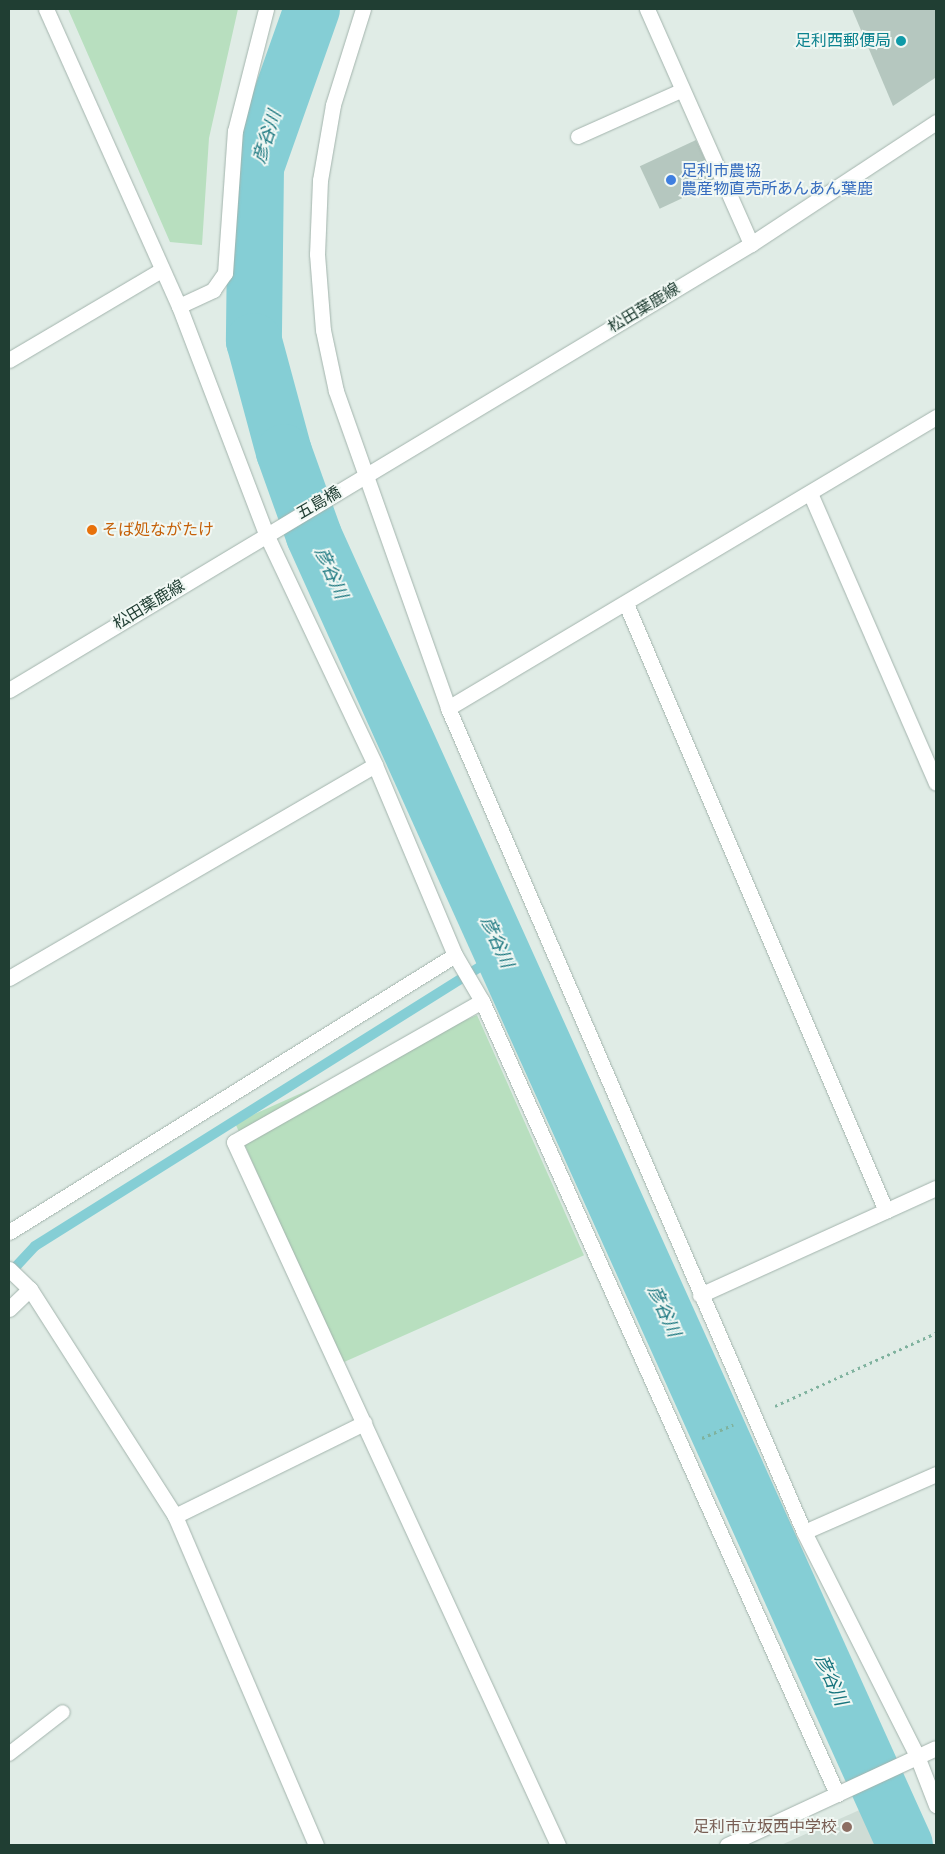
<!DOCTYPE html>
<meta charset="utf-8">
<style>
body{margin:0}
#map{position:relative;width:945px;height:1854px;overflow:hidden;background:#e0ece6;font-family:"Varela Round","Noto Sans JP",sans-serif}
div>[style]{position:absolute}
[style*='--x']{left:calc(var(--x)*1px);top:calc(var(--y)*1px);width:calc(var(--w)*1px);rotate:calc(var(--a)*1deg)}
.built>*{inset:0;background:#cedcd5}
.green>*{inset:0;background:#b8dfbf;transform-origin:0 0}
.stream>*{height:10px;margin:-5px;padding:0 5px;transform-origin:5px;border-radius:5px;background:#85ced5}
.river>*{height:56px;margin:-28px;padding:0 28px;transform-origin:28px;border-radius:28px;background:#85ced5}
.building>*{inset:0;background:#b5c7bf;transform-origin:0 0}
.path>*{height:3px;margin-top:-1.5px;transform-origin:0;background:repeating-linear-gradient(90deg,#7fb29e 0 2.5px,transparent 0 6.5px)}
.roads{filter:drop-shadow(0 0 1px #a3b4ad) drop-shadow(0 0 1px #a3b4ad)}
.service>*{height:14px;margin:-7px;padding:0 7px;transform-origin:7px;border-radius:7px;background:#fff}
.minor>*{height:15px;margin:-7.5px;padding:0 7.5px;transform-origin:7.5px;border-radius:7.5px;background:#fff}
.tertiary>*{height:15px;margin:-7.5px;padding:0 7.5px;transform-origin:7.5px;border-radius:7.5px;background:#fff}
.secondary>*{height:15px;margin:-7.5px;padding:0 7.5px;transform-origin:7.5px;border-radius:7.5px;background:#fff}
.dots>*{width:14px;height:14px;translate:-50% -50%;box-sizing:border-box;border:2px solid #f1f8f4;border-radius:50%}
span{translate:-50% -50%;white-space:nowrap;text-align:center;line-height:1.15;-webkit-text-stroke:4px #f1f8f4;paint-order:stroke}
.culture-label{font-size:16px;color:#0d838f}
.right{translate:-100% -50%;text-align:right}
.shop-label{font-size:16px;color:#366cbe}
.left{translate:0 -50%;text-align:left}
.street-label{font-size:16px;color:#203e33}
.food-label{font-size:16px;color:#c56008}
.education-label{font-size:16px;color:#785e54}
.water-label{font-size:18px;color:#16747d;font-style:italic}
.frame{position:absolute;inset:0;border:10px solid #203e33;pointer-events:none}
</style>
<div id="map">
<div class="built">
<div style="clip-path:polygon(864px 1808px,880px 1845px,781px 1845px)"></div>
</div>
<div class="green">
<div style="clip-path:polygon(68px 9px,238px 9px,209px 138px,202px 245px,170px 242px)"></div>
<div style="left:477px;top:1015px;width:263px;height:265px;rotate:66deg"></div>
</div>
<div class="stream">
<div style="--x:9;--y:1274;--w:38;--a:-47"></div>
<div style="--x:35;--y:1246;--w:551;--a:-32.1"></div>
</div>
<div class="river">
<div style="--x:312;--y:9;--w:168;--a:109.5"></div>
<div style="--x:256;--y:167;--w:174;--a:90.7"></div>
<div style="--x:254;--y:341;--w:115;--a:74.9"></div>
<div style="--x:284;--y:452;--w:89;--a:70.3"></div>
<div style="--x:314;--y:536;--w:1436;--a:65.7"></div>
</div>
<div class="building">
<div style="clip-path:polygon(852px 9px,936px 9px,935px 78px,893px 106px)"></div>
<div style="left:696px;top:140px;width:47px;height:62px;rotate:65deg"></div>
</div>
<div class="path">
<div style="--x:775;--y:1406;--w:177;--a:-24.4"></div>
<div style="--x:702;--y:1438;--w:34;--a:-23"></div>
</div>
<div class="roads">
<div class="service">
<div style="--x:578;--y:137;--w:115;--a:-24.1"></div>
<div style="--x:9;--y:1754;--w:68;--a:-37.9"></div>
</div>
<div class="minor">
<div style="--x:46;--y:9;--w:325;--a:65.9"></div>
<div style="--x:179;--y:306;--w:244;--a:69.1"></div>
<div style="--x:266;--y:534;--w:255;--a:64.7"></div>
<div style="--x:375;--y:765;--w:206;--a:67.2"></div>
<div style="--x:455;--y:955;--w:53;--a:59.6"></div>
<div style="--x:482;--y:1001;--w:869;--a:65.88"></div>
<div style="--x:363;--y:9;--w:101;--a:107.4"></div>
<div style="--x:333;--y:105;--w:76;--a:99.8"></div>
<div style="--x:320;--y:180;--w:74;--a:92.3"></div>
<div style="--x:317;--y:254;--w:76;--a:85.5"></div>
<div style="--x:323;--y:330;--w:62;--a:78"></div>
<div style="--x:336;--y:391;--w:336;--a:70.5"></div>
<div style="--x:448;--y:708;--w:898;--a:66.63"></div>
<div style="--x:804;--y:1532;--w:251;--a:63.2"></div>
<div style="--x:917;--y:1756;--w:53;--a:68.8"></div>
<div style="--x:647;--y:9;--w:257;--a:66.1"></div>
<div style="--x:179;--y:306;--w:38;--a:-25"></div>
<div style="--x:213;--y:290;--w:21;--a:-55"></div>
<div style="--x:225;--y:273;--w:142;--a:-86"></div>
<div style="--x:235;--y:131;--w:126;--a:-75.7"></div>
<div style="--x:9;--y:360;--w:177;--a:-30.6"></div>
<div style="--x:810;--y:493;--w:316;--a:66.5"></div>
<div style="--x:626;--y:604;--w:660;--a:66.81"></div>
<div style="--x:448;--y:708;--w:568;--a:-30.81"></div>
<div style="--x:9;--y:978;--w:423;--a:-30.2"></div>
<div style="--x:482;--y:1001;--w:285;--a:150.4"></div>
<div style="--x:234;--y:1142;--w:774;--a:65.26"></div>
<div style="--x:9;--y:1232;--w:525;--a:-31.84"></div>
<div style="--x:9;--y:1269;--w:29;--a:44"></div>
<div style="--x:30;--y:1289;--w:269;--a:57.4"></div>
<div style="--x:175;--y:1516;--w:358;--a:66.8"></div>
<div style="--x:700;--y:1295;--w:259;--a:-24.4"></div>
<div style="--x:9;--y:1309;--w:29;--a:-44"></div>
<div style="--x:175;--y:1516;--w:211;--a:-26.2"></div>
<div style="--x:804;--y:1532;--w:144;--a:-23.7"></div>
</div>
<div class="tertiary">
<div style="--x:727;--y:1845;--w:230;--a:-24.9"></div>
</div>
<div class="secondary">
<div style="--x:9;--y:690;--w:866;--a:-31.01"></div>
<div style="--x:751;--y:244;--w:222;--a:-33.4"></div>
</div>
</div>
<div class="dots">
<div style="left:901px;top:41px;background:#0f9aa8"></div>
<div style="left:671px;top:180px;background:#3f7fe0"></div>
<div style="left:92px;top:530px;background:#e8710a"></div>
<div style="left:847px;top:1827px;background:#8d6e63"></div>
</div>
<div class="culture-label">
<span class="right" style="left:891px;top:41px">足利西郵便局</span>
</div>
<div class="shop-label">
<span class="left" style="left:681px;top:180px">足利市農協<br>農産物直売所あんあん葉鹿</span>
</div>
<div class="street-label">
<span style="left:644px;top:308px;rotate:-31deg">松田葉鹿線</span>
<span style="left:319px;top:503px;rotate:-30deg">五島橋</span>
<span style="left:149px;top:605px;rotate:-31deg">松田葉鹿線</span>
</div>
<div class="food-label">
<span class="left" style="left:102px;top:530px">そば処ながたけ</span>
</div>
<div class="education-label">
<span class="right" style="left:837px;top:1827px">足利市立坂西中学校</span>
</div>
<div class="water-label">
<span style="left:267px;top:137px;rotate:-72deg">彦谷川</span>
<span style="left:331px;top:573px;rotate:66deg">彦谷川</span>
<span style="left:497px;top:942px;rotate:66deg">彦谷川</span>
<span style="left:664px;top:1311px;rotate:66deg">彦谷川</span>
<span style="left:831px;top:1680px;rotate:66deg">彦谷川</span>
</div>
<div class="frame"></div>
</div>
